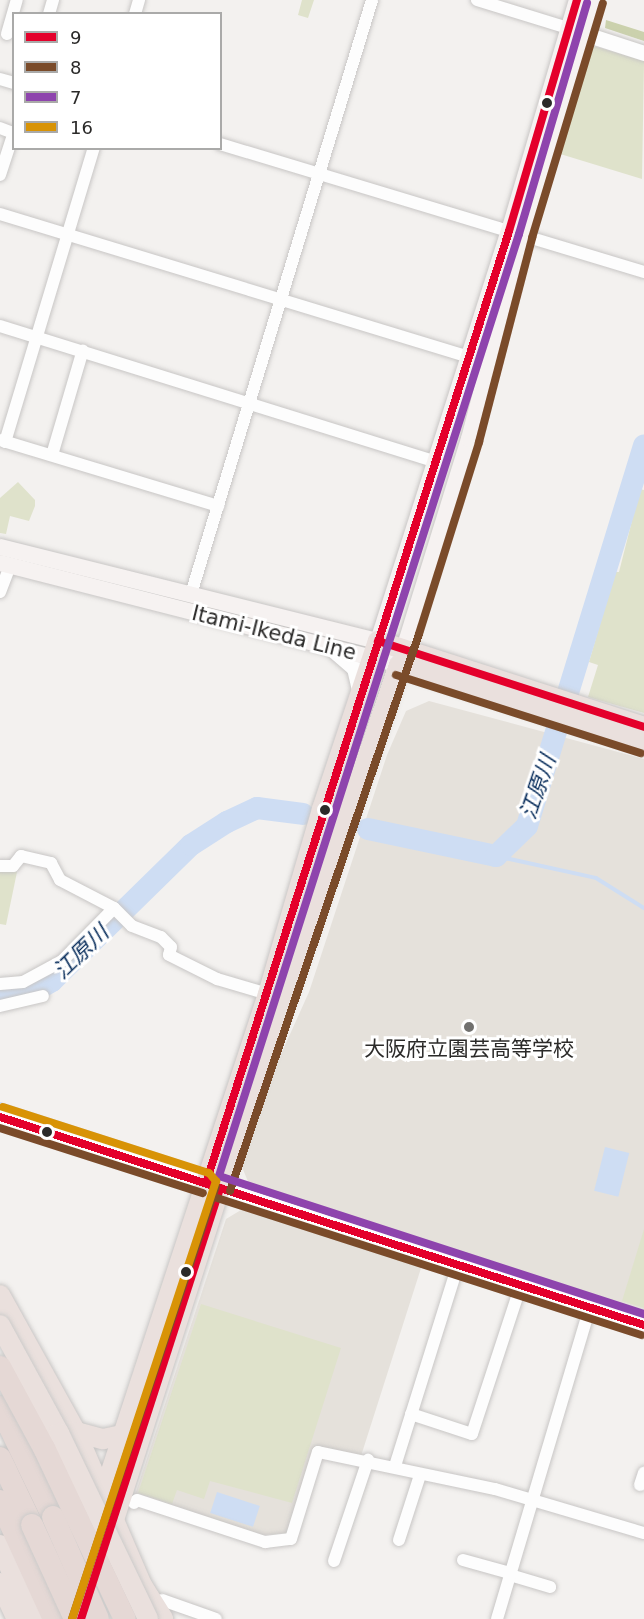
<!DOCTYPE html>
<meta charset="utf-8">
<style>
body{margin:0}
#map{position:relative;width:644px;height:1619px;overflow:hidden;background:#f3f1ef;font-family:"DejaVu Sans","Noto Sans JP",sans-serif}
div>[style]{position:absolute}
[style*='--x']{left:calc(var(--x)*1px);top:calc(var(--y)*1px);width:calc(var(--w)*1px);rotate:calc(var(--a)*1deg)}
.built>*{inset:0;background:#e5e1db}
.green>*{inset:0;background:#dfe2cb}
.forest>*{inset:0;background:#cbd1ad}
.water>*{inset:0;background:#ceddf3;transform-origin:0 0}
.stream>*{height:4px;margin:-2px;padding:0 2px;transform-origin:2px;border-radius:2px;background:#ceddf3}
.river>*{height:22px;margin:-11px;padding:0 11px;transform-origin:11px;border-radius:11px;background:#ceddf3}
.roads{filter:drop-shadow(0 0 2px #c8c6c5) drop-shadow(0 0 2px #c8c6c5)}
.minor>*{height:12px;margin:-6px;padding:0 6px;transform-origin:6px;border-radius:6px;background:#fdfdfd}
.tertiary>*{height:15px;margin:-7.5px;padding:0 7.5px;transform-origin:7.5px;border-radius:7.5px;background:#fdfdfd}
.secondary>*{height:16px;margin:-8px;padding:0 8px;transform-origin:8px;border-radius:8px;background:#f6f2f1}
.trunk>*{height:20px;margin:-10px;padding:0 10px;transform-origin:10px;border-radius:10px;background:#eae0dd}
.motorway>*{height:22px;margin:-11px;padding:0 11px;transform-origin:11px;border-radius:11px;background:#e5d8d5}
.bridges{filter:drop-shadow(0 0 2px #cccbca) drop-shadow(0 0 2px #cccbca)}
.trunk-bridge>*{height:20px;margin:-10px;padding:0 10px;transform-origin:10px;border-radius:10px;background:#eae0dd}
.motorway-bridge>*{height:22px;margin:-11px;padding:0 11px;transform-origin:11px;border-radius:11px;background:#e5d8d5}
.bus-1>*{height:8px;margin:-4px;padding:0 4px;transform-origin:4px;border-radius:4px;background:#e4002b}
.bus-2>*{height:8px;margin:-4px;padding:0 4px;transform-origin:4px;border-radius:4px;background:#7a4b2a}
.bus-3>*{height:8px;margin:-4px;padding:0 4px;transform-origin:4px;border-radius:4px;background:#8e44ad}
.bus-4>*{height:8px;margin:-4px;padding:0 4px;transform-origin:4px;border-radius:4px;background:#d89306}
.dots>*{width:16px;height:16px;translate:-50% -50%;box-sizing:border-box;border:3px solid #fff;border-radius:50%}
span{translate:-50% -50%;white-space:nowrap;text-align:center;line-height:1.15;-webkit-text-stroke:6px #fff;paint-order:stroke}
.street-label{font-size:21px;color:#2b2a29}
.poi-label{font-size:21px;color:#2b2a29}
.water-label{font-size:22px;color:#092e5c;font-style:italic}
.legend{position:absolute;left:12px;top:12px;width:210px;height:138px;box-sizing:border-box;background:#fff;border:2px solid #aaaaa9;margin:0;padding:8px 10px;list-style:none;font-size:18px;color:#2b2a29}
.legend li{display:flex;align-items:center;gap:12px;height:30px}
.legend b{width:30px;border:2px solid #aaaaa9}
</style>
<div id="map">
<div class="built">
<div style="clip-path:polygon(429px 701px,644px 759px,644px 1313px,249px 1184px,242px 1167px,278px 1061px,309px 992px,387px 755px,406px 711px)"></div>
<div style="clip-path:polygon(246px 1207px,422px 1265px,361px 1456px,314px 1448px,287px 1533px,262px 1535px,135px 1495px,226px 1219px)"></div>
</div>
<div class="green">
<div style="clip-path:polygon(302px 0,314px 0,308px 18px,298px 15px)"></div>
<div style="clip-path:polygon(590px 45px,644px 61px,642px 179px,557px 153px)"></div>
<div style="clip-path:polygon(18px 482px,35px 500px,35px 506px,29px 521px,10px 516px,6px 534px,0 533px,0 498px)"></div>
<div style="clip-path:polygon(640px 489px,644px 490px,644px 713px,588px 697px,598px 665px,589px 662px,615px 572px,619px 572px)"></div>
<div style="clip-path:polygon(0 871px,17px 872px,6px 925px,0 924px)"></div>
<div style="clip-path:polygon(644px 1229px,644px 1308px,622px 1301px)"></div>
<div style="clip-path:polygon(201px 1304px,341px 1348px,292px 1503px,210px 1481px,204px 1499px,177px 1490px,172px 1504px,138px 1493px)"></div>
</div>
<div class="forest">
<div style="clip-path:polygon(606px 20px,644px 32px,644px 41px,605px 28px)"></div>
</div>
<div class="water">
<div style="left:605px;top:1147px;width:25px;height:45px;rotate:14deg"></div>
<div style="left:217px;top:1492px;width:45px;height:22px;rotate:18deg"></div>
</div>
<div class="stream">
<div style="--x:496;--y:856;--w:102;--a:12.4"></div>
<div style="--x:596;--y:878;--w:57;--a:32"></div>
<div style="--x:0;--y:1104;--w:192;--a:17.9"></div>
</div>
<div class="river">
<div style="--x:368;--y:829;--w:131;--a:11.9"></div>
<div style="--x:496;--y:856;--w:43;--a:-44.1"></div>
<div style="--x:527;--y:826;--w:398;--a:-72.9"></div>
<div style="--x:0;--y:997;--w:33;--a:-9"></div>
<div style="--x:33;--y:992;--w:22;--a:-30"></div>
<div style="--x:52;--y:981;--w:194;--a:-44.4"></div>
<div style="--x:191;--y:845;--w:43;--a:-32.6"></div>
<div style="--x:227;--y:822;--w:33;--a:-25"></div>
<div style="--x:257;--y:808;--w:46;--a:7.4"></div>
</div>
<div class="roads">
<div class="minor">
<div style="--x:477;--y:0;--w:95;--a:17.1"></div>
<div style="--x:49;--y:14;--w:15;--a:-74"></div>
<div style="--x:135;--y:14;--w:15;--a:-74"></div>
<div style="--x:7;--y:34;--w:35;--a:-74"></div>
<div style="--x:0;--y:79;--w:15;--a:16"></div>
<div style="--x:0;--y:128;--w:14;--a:21"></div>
<div style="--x:220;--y:144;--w:443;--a:16.8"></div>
<div style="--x:0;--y:175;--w:45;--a:-72"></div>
<div style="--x:0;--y:214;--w:511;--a:16.95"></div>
<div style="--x:0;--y:326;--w:454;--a:17.3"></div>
<div style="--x:0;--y:440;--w:228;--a:16.8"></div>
<div style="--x:5;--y:442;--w:307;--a:-73.2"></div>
<div style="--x:52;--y:455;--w:109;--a:-73.6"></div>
<div style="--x:0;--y:592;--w:28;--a:-69"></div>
<div style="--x:191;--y:594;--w:621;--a:-73.05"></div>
<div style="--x:0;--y:866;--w:13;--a:0"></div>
<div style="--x:13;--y:866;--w:13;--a:-51"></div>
<div style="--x:21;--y:856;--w:31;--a:13"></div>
<div style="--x:51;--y:863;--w:19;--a:62"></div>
<div style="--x:60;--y:880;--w:61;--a:27.4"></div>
<div style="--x:114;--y:908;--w:25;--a:45"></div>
<div style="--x:132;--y:926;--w:31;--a:21"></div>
<div style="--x:161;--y:937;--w:14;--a:45"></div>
<div style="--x:171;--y:947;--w:8;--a:104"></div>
<div style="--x:169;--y:955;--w:54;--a:26.6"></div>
<div style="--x:217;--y:979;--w:53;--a:16.4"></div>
<div style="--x:0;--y:984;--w:23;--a:-5"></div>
<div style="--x:23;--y:982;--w:44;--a:-28.3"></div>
<div style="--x:62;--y:961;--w:74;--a:-45.5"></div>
<div style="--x:0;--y:1006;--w:44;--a:-13.1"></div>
<div style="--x:411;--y:1414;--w:64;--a:18.2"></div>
<div style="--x:472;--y:1434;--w:157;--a:-71.8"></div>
<div style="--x:395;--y:1466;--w:211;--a:-72.6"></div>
<div style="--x:640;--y:1485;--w:13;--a:-72"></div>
<div style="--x:134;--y:1503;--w:4;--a:-45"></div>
<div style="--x:137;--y:1500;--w:135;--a:18.2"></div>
<div style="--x:265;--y:1542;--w:26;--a:-7"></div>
<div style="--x:291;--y:1539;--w:91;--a:-72.8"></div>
<div style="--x:318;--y:1452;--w:181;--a:11.8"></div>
<div style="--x:495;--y:1489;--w:155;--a:16.5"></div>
<div style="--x:399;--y:1540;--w:68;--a:-72.1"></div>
<div style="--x:463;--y:1560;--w:49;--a:15.5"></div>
<div style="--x:334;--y:1561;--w:107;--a:-71.4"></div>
<div style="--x:510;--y:1575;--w:42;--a:16.7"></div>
<div style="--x:162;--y:1600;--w:57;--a:19.4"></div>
<div style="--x:497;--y:1619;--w:325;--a:-73.4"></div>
</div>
<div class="tertiary">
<div style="--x:573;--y:30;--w:75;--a:17.9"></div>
<div style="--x:333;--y:650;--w:28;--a:41"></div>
<div style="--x:354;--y:668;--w:26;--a:77"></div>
<div style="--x:0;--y:1117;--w:677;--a:17.9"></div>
</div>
<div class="secondary">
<div style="--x:0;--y:547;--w:390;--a:14"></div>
<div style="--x:378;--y:641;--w:430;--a:-72.3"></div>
<div style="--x:509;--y:231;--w:241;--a:-73.6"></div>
<div style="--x:0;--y:563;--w:412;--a:14.3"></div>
<div style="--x:399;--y:665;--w:237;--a:-72.8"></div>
<div style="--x:469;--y:439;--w:211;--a:-75.4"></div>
<div style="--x:522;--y:235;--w:245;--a:-73.2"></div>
</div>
<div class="trunk">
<div style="--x:0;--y:1295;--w:157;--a:61"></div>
<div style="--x:76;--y:1432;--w:167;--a:66.7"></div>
<div style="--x:142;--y:1585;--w:40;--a:58"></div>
<div style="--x:76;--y:1432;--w:28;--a:15"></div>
<div style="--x:103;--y:1439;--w:19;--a:-12"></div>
<div style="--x:94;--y:1523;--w:557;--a:-71.79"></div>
<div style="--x:268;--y:994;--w:193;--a:-73.7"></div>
<div style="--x:322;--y:809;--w:177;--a:-71.6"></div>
<div style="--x:378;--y:641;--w:280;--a:17.9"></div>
<div style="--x:0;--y:1545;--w:81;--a:66.6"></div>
<div style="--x:105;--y:1548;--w:378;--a:-72.3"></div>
<div style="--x:220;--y:1188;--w:553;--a:-71.11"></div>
<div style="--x:399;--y:665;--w:257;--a:17.7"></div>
<div style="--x:0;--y:1583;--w:40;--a:65"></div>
</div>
<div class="motorway">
<div style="--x:0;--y:1407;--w:122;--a:64.3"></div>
<div style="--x:0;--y:1458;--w:74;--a:64.5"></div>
<div style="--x:0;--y:1501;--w:130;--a:65.4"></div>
</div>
</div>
<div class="bridges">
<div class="trunk-bridge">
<div style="--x:0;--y:1325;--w:123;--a:61.4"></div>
<div style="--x:59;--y:1433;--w:206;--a:64.4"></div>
</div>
<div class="motorway-bridge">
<div style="--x:0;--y:1367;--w:92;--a:61.5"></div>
<div style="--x:44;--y:1448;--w:189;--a:64.7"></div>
<div style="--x:53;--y:1517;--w:111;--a:66.2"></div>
<div style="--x:32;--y:1525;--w:103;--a:65.4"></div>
</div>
</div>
<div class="bus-1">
<div style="--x:378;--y:641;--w:280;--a:17.9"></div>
<div style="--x:0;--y:1117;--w:677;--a:17.9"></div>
<div style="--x:206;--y:1183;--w:999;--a:-72.34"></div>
<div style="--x:509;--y:231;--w:241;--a:-73.6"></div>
<div style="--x:81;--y:1619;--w:453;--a:-72.1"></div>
</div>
<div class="bus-2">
<div style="--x:396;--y:675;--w:257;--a:17.7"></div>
<div style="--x:0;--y:1128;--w:213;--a:17.8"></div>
<div style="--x:230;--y:1191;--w:588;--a:-71.26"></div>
<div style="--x:419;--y:634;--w:201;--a:-72.6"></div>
<div style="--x:479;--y:442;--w:211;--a:-75.4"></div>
<div style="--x:532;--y:238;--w:245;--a:-73.2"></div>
<div style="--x:217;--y:1198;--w:446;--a:17.9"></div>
<div style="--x:72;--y:1619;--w:456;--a:-71.6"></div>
</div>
<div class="bus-3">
<div style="--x:587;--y:3;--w:241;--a:106.4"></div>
<div style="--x:519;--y:234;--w:989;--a:107.67"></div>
<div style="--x:219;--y:1176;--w:447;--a:18"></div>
</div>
<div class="bus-4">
<div style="--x:3;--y:1107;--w:216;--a:17.8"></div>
<div style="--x:209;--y:1173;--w:11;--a:49"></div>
<div style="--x:216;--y:1181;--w:461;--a:108.2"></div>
</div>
<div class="dots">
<div style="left:547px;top:103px;background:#2b2a29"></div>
<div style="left:325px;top:810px;background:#2b2a29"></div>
<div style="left:469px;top:1027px;background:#71706e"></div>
<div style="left:47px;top:1132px;background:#2b2a29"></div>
<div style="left:186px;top:1272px;background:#2b2a29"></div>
</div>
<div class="street-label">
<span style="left:274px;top:633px;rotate:14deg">Itami-Ikeda Line</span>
</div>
<div class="poi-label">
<span style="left:469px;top:1049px">大阪府立園芸高等学校</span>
</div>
<div class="water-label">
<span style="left:538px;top:787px;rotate:-71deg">江原川</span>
<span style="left:81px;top:952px;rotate:-44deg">江原川</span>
</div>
<ul class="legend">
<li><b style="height:8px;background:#e4002b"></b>9</li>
<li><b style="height:8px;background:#7a4b2a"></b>8</li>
<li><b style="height:8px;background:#8e44ad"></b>7</li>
<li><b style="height:8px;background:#d89306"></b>16</li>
</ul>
</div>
